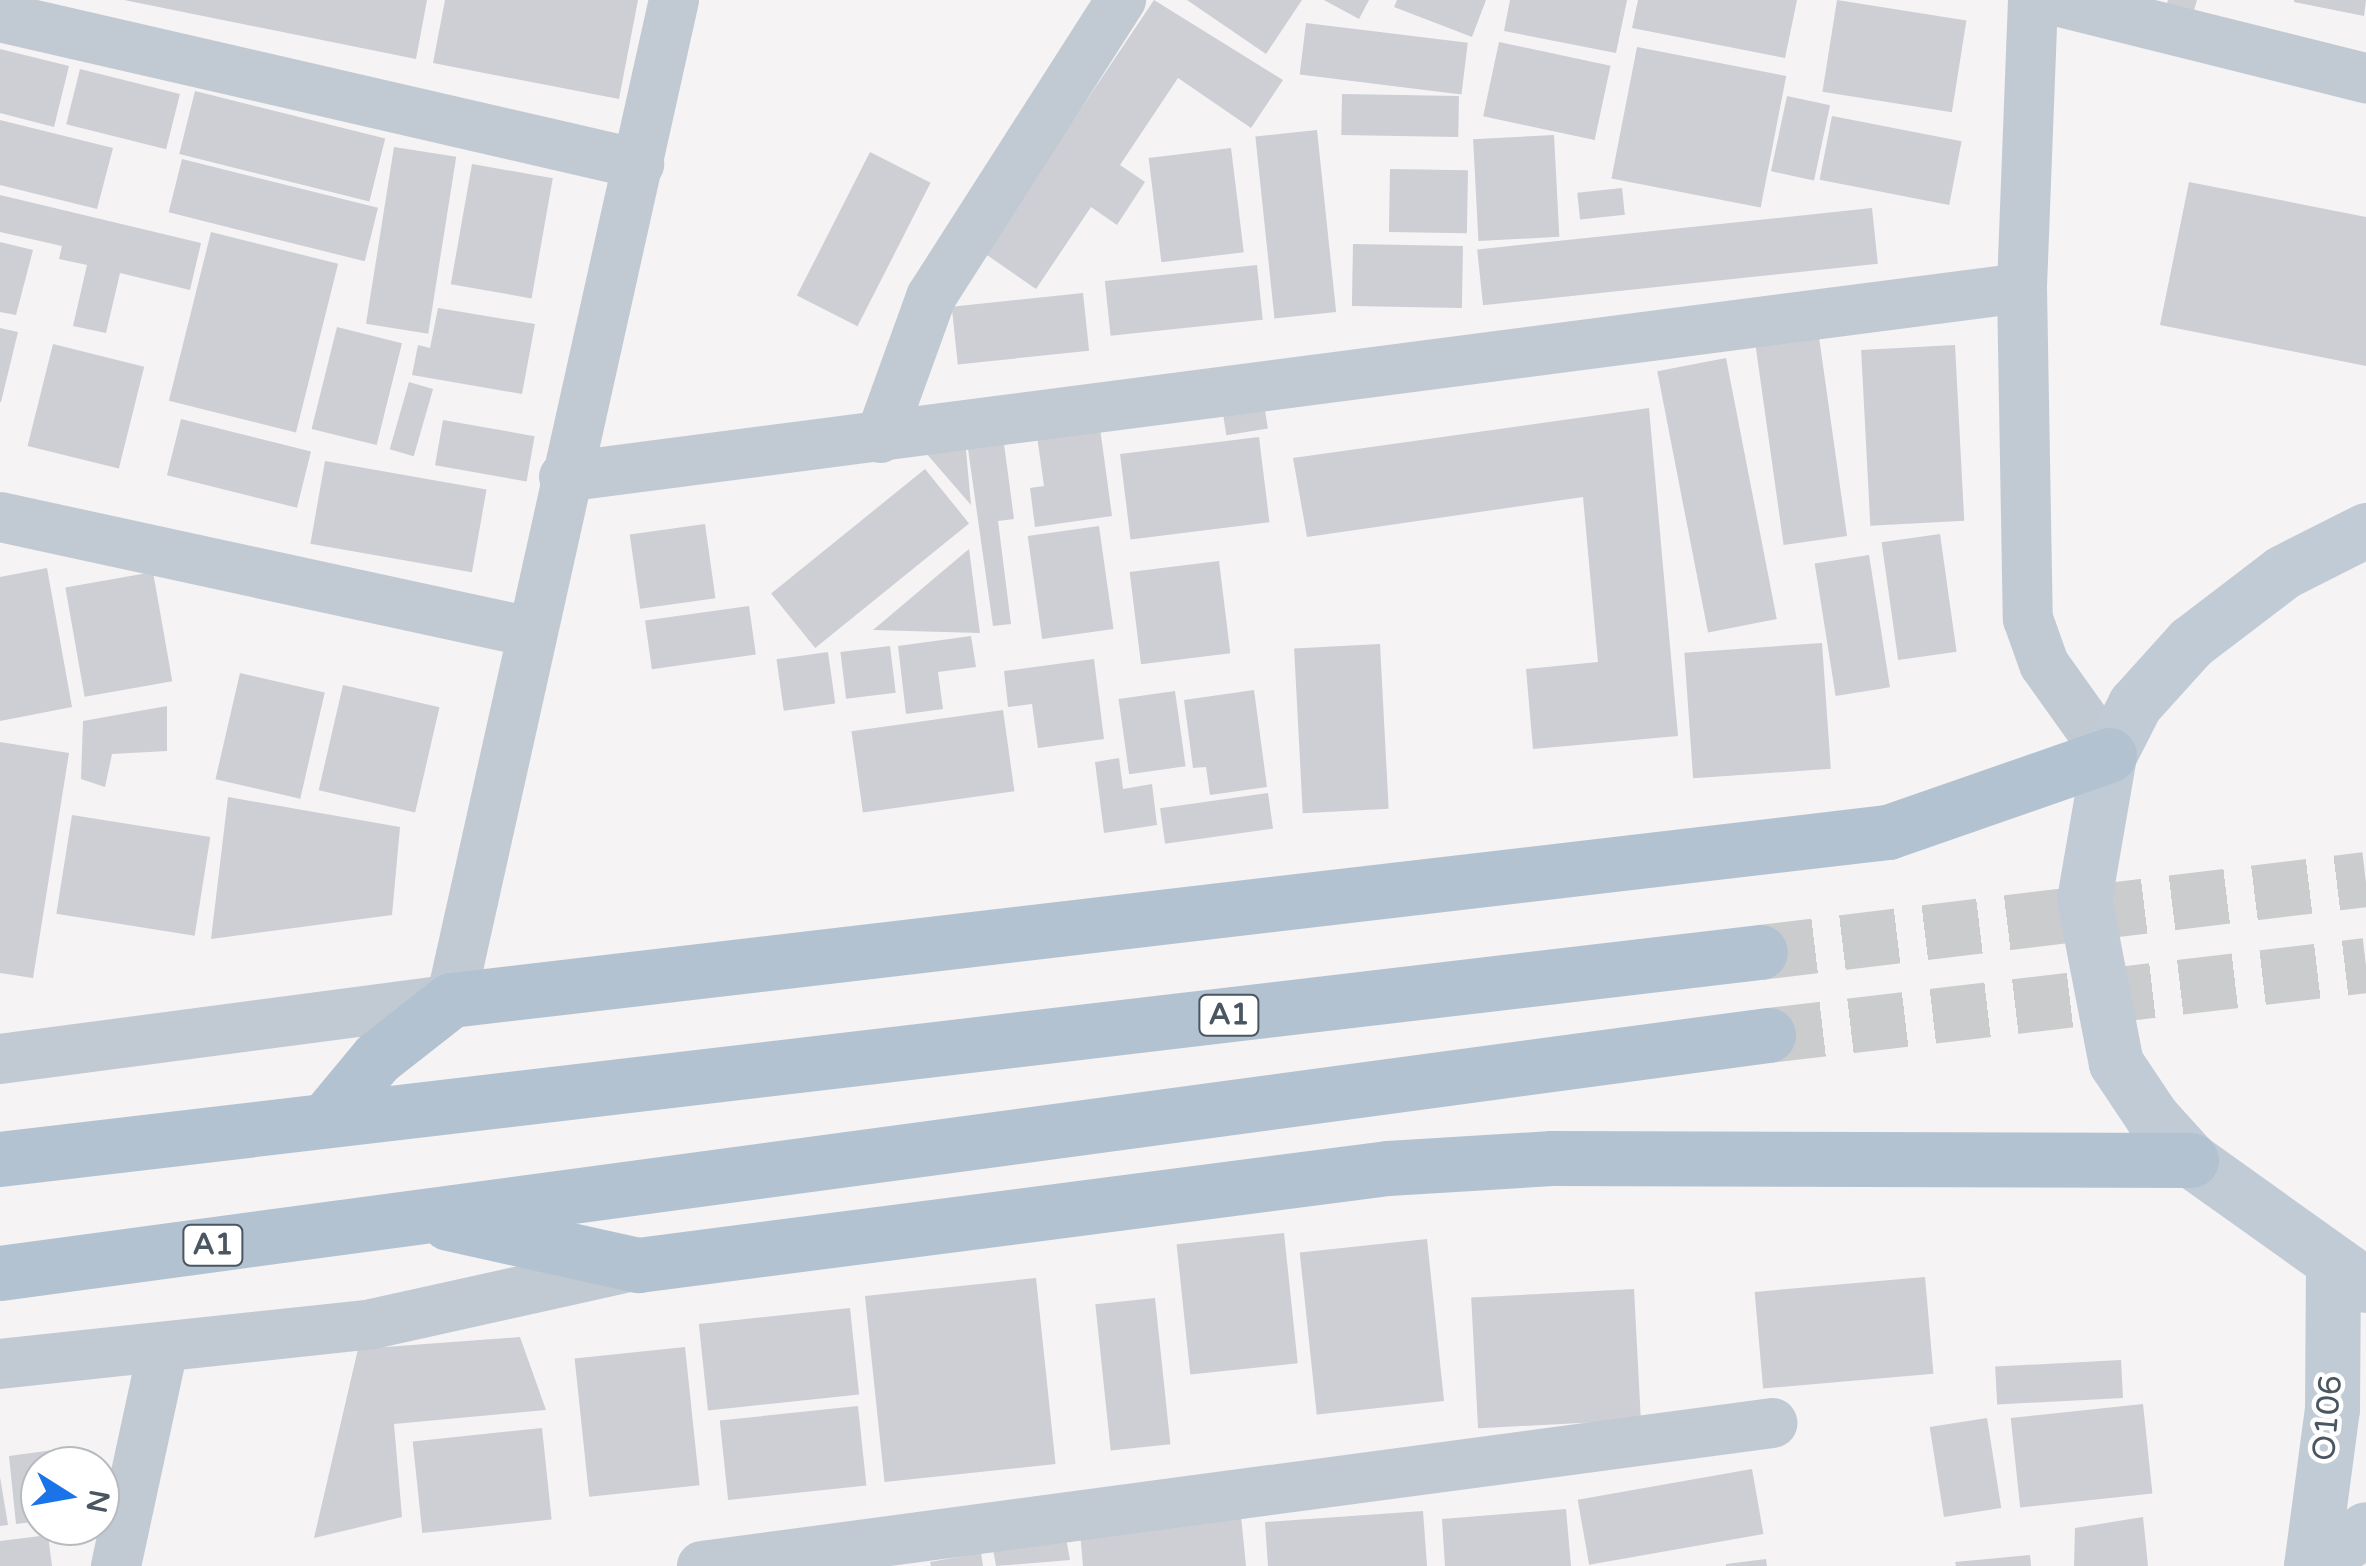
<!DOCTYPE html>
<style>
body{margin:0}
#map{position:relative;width:2366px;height:1566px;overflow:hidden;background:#f5f3f3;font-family:"Varela Round",sans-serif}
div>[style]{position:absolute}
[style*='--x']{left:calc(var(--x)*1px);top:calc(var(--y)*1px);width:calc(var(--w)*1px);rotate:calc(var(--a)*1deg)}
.building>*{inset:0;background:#cdcfd5;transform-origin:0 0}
.primary-tunnel>*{height:55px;margin-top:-27.5px;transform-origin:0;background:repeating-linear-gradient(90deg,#caccce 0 55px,transparent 0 83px)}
.street>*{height:50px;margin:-25px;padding:0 25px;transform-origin:25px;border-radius:25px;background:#c1cad2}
.secondary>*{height:55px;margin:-27.5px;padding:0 27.5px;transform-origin:27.5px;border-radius:27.5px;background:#c1cbd6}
.primary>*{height:55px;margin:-27.5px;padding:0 27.5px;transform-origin:27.5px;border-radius:27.5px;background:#b3c2d1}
span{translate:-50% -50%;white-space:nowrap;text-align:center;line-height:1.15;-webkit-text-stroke:9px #fff;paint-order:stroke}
.shield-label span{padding:2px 8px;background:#fff;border:2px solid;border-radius:8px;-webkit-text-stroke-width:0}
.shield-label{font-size:30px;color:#4a5661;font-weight:700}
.street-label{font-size:32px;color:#4a5661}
.north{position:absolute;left:20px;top:1446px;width:100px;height:100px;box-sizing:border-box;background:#fff;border:2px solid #b7bbc0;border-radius:50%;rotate:101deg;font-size:28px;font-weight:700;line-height:40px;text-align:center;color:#4a5661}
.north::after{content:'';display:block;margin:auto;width:35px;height:45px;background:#1a73e8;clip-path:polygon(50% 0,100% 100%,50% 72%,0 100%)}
</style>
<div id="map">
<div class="building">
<div style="clip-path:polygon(124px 0,427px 0,416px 59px)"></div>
<div style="clip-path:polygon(445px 0,638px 0,619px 99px,433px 63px)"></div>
<div style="clip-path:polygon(1154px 0,1283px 80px,1251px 128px,1178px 78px,1120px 165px,1145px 182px,1117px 225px,1091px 207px,1036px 289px,984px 253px)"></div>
<div style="clip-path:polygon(1187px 0,1302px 0,1266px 54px)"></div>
<div style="clip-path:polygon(1324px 0,1369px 0,1359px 19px)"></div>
<div style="clip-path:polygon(1397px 0,1486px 0,1472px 37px,1394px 7px)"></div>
<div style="clip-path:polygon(1510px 0,1627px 0,1616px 53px,1504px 31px)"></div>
<div style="clip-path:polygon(1638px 0,1797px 0,1785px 58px,1632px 28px)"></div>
<div style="left:1837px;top:0;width:131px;height:93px;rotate:9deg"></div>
<div style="clip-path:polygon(2168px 0,2197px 0,2190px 24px,2163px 16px)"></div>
<div style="clip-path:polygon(2366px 0,2364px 16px,2294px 2px,2294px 0)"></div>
<div style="left:1306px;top:23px;width:163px;height:52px;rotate:7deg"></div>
<div style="left:1499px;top:42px;width:114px;height:76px;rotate:12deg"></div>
<div style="left:1637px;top:47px;width:152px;height:134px;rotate:11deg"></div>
<div style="clip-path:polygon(0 49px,69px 66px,54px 127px,0 113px)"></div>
<div style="left:80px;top:69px;width:103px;height:57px;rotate:14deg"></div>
<div style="left:195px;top:91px;width:196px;height:65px;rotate:14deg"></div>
<div style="left:1342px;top:94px;width:117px;height:41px;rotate:1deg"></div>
<div style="left:1787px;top:96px;width:44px;height:77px;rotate:12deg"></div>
<div style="left:1832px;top:116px;width:132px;height:65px;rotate:11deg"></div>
<div style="clip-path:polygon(0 120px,113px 148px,97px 209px,0 185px)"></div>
<div style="left:1317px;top:130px;width:183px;height:62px;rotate:84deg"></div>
<div style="left:1554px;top:135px;width:102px;height:81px;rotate:87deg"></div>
<div style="left:394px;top:147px;width:63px;height:179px;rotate:9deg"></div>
<div style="left:1231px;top:148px;width:105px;height:83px;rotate:83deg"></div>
<div style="left:870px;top:152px;width:68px;height:161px;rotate:27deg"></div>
<div style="left:182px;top:159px;width:202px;height:55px;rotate:14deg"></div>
<div style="left:472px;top:164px;width:82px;height:122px;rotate:10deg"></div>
<div style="left:1390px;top:169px;width:78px;height:63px;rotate:1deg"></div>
<div style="clip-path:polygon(2189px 182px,2366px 217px,2366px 366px,2160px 325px)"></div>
<div style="left:1622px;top:188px;width:27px;height:45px;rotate:84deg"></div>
<div style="clip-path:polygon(0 195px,201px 243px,190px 290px,120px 273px,106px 333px,73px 326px,87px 265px,59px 259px,62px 246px,0 232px)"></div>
<div style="left:1872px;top:208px;width:56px;height:397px;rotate:84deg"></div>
<div style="left:211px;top:232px;width:131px;height:174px;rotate:14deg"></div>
<div style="clip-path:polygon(0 242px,33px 250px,16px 315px,0 312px)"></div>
<div style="left:1353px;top:244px;width:110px;height:62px;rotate:1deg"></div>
<div style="left:1257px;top:265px;width:55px;height:153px;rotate:84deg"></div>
<div style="left:1083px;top:293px;width:58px;height:132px;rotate:84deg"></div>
<div style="clip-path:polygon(438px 308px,535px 324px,522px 394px,412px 375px,418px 345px,430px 348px)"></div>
<div style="left:337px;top:327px;width:67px;height:105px;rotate:14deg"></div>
<div style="clip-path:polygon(0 328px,18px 332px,1px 402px,0 402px)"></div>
<div style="left:1819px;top:337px;width:201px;height:64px;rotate:82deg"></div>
<div style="left:53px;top:344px;width:94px;height:105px;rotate:14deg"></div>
<div style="left:1955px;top:345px;width:176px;height:94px;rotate:87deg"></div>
<div style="left:1726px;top:358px;width:266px;height:70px;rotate:79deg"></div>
<div style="left:409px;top:382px;width:25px;height:70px;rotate:16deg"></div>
<div style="left:1263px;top:398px;width:31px;height:42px;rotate:81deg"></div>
<div style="clip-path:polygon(1649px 408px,1678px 736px,1533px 749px,1526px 669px,1598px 662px,1583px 497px,1307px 537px,1293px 458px)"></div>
<div style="left:181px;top:419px;width:134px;height:58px;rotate:14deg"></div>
<div style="left:443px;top:420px;width:93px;height:46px;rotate:10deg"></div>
<div style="clip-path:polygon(1100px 428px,1112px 516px,1035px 527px,1030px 488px,1044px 486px,1037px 436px)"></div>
<div style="left:1259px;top:437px;width:86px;height:140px;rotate:83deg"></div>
<div style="clip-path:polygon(965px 440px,971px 505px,925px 452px)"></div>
<div style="clip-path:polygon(1004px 444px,1014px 519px,998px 521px,1011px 624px,993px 626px,968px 449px)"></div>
<div style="left:325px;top:461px;width:164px;height:84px;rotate:10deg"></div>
<div style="left:925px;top:469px;width:70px;height:198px;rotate:51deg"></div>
<div style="left:705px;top:524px;width:75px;height:76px;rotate:82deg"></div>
<div style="left:1099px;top:526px;width:104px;height:72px;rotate:82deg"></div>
<div style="left:1940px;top:534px;width:119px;height:59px;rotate:82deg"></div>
<div style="clip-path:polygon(969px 549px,980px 633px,873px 630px)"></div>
<div style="left:1869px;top:555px;width:134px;height:55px;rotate:81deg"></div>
<div style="left:1219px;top:561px;width:93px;height:90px;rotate:83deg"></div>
<div style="clip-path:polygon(47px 568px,72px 707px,0 721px,0 577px)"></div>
<div style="left:153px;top:572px;width:111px;height:89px;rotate:80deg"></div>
<div style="left:749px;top:606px;width:49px;height:105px;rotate:82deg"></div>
<div style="clip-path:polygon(971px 636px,976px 667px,938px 672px,943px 709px,906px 714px,898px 646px)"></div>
<div style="left:1822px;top:643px;width:126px;height:138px;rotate:86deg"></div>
<div style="left:1380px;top:644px;width:165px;height:86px;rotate:87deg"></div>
<div style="left:890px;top:646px;width:47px;height:50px;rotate:83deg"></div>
<div style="left:828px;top:652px;width:52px;height:52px;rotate:82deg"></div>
<div style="clip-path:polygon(1094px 659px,1104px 739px,1038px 748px,1032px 704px,1008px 707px,1004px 671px)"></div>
<div style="left:240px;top:673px;width:87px;height:109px;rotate:13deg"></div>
<div style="left:343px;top:685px;width:99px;height:108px;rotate:13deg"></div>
<div style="clip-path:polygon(1254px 690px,1267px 787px,1210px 795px,1206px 767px,1193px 768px,1184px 700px)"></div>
<div style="left:1175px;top:691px;width:76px;height:57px;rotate:82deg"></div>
<div style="clip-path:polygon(167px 706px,167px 751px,112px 754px,105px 787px,81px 779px,83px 721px)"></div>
<div style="left:1003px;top:710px;width:82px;height:153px;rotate:82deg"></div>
<div style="clip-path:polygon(0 742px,69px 753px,33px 978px,0 973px)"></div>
<div style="clip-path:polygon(1119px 758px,1123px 789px,1152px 784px,1157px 825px,1104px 833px,1095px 762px)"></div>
<div style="left:1268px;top:793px;width:36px;height:109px;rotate:82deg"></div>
<div style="clip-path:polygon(228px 797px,400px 827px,392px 915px,211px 939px)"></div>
<div style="left:72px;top:815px;width:140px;height:100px;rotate:9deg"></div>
<div style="left:1284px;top:1233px;width:131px;height:108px;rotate:84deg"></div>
<div style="left:1427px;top:1239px;width:163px;height:128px;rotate:84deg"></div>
<div style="left:1925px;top:1277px;width:97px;height:171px;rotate:85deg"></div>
<div style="left:1036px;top:1278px;width:187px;height:172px;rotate:84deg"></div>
<div style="left:1634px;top:1289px;width:131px;height:163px;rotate:87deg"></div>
<div style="left:1155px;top:1298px;width:147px;height:60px;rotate:84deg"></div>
<div style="left:850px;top:1308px;width:87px;height:152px;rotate:84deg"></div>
<div style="clip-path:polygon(520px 1337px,546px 1410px,394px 1424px,402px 1517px,314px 1538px,358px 1349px)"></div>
<div style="left:685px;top:1347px;width:139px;height:111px;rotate:84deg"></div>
<div style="left:2121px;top:1360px;width:38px;height:126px;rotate:87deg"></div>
<div style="left:2143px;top:1404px;width:90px;height:133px;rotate:84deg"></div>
<div style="left:858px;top:1406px;width:80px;height:139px;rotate:84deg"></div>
<div style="left:1987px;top:1418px;width:91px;height:58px;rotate:81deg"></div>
<div style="left:542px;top:1428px;width:92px;height:130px;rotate:84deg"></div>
<div style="clip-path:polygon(75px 1447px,77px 1466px,40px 1466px,40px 1521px,16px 1524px,9px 1456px)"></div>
<div style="left:1752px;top:1469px;width:66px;height:177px;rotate:80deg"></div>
<div style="clip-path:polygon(0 1477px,8px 1525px,0 1526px)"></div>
<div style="clip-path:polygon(1240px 1506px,1246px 1566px,1083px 1566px,1079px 1521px)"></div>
<div style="clip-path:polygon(1566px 1509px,1571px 1566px,1445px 1566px,1442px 1519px)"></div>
<div style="clip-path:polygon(1423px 1511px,1427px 1566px,1268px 1566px,1265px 1522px)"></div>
<div style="clip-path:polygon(2143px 1517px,2148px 1566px,2074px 1566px,2075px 1528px)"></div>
<div style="clip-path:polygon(48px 1535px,52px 1566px,0 1566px,0 1541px)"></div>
<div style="clip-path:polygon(1066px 1538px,1070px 1560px,996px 1566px,993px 1549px)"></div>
<div style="clip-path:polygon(981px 1553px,983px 1566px,931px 1566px,930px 1562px)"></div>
<div style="clip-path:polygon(2030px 1555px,2031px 1566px,1956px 1566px,1955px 1562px)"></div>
<div style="clip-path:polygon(1766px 1559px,1767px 1566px,1726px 1566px,1726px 1564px)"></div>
</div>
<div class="primary-tunnel">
<div style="--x:1760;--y:952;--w:610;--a:-6.87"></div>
<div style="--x:1768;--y:1035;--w:602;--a:-6.68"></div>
</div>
<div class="street">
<div style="--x:2033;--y:0;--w:288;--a:92.2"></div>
<div style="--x:2022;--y:288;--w:331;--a:89"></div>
<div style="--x:2028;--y:619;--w:48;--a:70.4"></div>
<div style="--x:2044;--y:664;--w:112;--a:54.5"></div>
<div style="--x:2052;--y:0;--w:324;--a:14"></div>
<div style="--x:0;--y:17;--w:656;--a:12.96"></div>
<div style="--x:880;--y:438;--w:150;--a:-70.1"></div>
<div style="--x:931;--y:297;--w:353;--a:-57.4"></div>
<div style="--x:564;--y:477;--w:1470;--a:-7.39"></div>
<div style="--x:0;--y:517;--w:542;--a:12.24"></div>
<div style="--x:0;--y:1059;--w:455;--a:-7.5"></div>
<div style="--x:451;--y:1000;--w:1025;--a:-77.43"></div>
<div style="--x:0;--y:1364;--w:374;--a:-6.1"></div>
<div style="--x:372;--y:1324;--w:272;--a:-12.5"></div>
<div style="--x:116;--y:1566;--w:223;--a:-77.8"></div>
<div style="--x:702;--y:1566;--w:1080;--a:-7.61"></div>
</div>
<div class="secondary">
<div style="--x:2366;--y:530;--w:93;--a:153.2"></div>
<div style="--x:2283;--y:572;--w:116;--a:142.7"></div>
<div style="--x:2191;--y:642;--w:84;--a:132.1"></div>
<div style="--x:2135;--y:704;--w:57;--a:117"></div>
<div style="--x:2109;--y:755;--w:146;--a:99.8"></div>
<div style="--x:2084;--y:899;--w:167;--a:79"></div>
<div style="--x:2116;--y:1063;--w:65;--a:56.3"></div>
<div style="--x:2152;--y:1117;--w:58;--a:47.8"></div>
<div style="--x:2191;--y:1160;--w:215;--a:35.5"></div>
<div style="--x:2311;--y:1566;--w:158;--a:-82.4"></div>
<div style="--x:2332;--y:1409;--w:140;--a:-89.6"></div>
<div style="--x:2311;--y:1566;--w:66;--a:-33.9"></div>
</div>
<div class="primary">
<div style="--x:328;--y:1117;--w:77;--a:-50.3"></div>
<div style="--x:377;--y:1058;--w:94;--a:-38.1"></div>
<div style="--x:451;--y:1000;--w:1447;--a:-6.67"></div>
<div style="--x:1888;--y:832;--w:234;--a:-19.2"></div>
<div style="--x:0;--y:1159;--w:1772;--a:-6.71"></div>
<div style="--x:448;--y:1223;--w:195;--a:12.5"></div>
<div style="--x:638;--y:1265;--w:756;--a:-7.37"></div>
<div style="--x:1388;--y:1168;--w:164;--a:-3.5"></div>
<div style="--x:1552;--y:1158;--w:639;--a:0.18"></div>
<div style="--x:0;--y:1273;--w:1784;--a:-7.67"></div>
</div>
<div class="shield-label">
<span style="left:1229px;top:1015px">A1</span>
<span style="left:213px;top:1245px">A1</span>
</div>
<div class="street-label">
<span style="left:2328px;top:1418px;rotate:-85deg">O106</span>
</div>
<div class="north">N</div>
</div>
